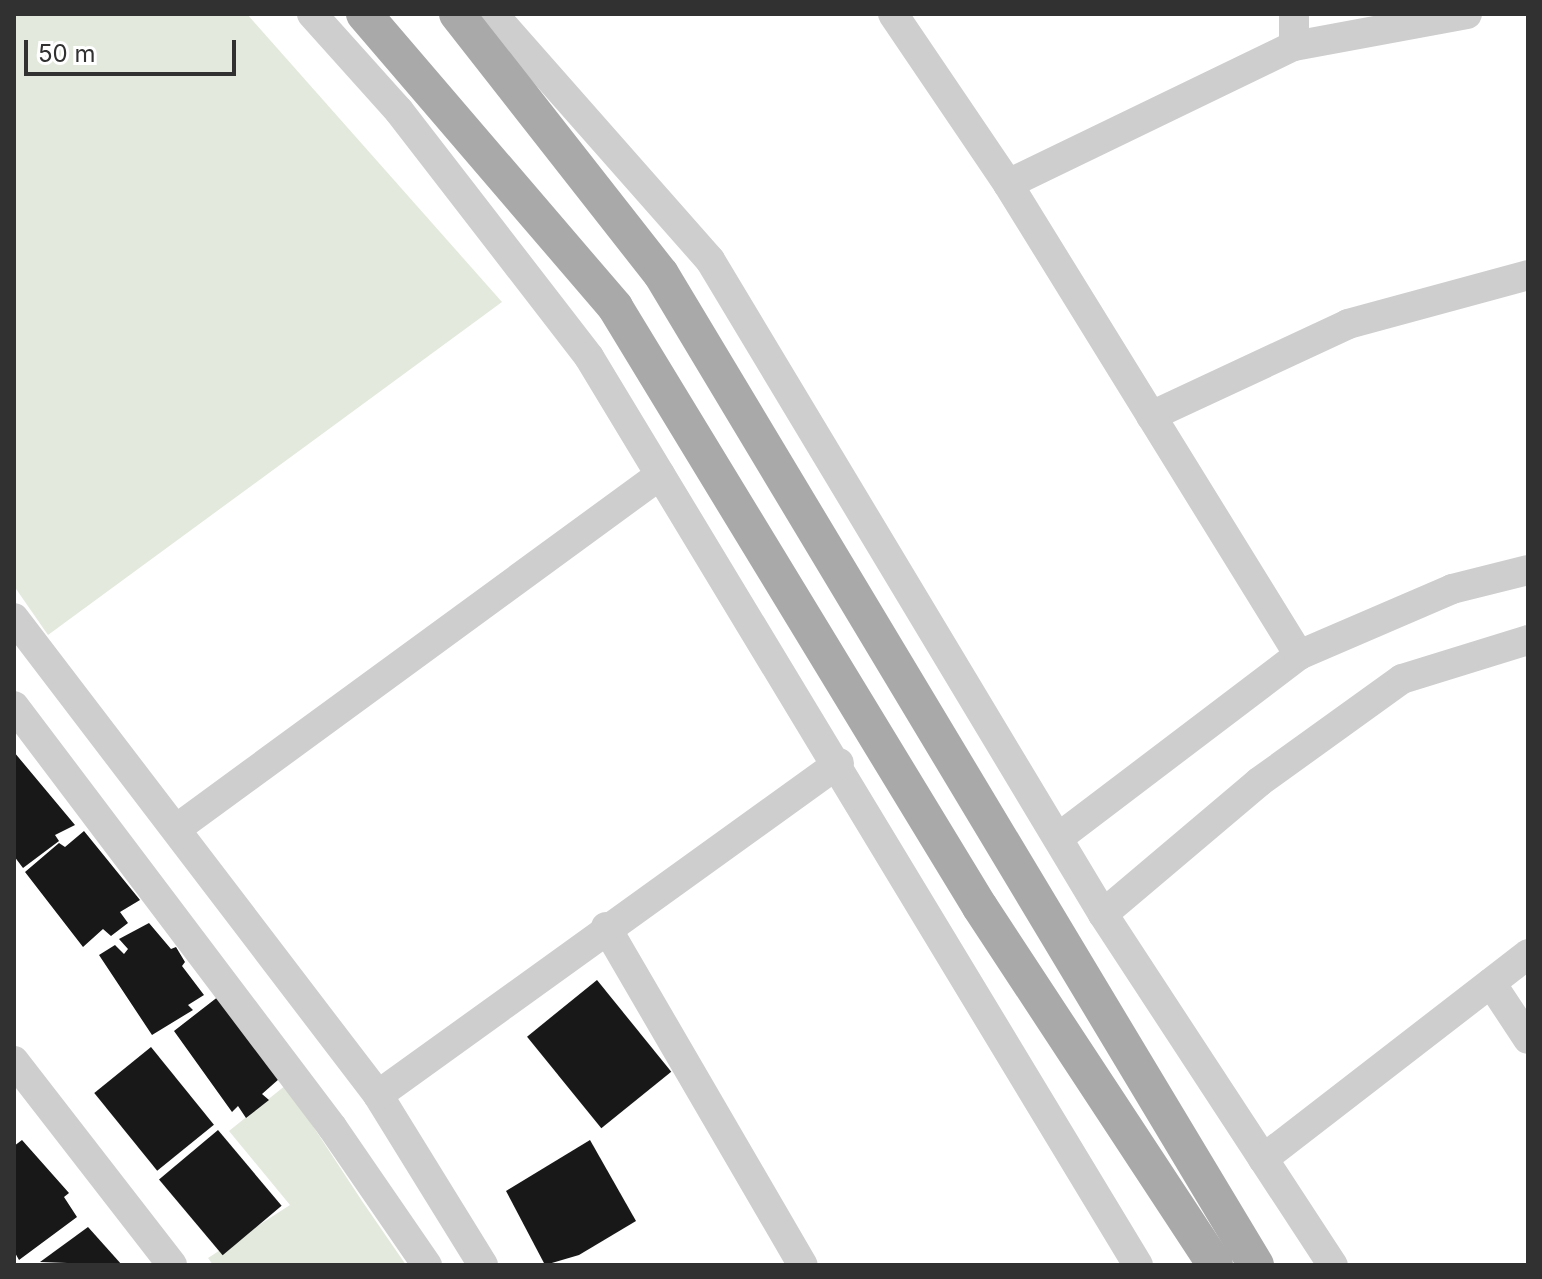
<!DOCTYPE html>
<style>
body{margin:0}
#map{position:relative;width:1542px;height:1279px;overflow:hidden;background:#fff;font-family:Inter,sans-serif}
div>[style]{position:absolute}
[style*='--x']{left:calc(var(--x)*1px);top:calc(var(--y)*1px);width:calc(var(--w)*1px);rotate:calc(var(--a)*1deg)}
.green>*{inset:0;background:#e3e9dd}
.building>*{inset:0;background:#181818;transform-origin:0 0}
.minor>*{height:30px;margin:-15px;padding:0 15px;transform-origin:15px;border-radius:15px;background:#cecece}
.major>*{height:36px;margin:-18px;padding:0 18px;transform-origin:18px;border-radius:18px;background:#a9a9a9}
span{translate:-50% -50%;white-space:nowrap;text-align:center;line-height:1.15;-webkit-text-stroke:8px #fff;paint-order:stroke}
.frame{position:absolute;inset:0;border:16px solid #313131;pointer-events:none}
.scale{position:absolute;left:24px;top:40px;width:212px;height:36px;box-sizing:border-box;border:4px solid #313131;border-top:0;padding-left:10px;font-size:24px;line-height:28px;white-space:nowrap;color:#313131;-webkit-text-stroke:6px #fff;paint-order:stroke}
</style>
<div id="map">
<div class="green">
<div style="clip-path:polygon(14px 14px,247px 14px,502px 302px,48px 635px,14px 586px)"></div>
<div style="clip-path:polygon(286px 1085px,362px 1201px,406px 1265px,213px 1265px,208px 1258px,290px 1205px,229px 1131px)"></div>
</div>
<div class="building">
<div style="clip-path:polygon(14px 752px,75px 825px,55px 835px,59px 841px,23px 868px,14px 856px)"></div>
<div style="clip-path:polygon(84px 831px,140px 900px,120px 912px,128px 923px,111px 936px,103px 929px,83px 947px,25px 872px,59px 843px,65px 847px)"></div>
<div style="clip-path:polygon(149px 923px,171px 949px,176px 947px,185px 962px,182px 966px,204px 995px,188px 1005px,193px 1010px,152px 1035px,99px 955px,115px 945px,124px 954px,128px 949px,119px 939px)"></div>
<div style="left:597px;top:980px;width:118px;height:90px;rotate:51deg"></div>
<div style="clip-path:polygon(228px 989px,288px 1071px,262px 1094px,269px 1100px,246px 1118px,238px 1106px,232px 1112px,174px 1031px)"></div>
<div style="left:151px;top:1047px;width:100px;height:73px;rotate:51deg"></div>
<div style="left:218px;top:1130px;width:99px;height:77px;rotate:50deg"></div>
<div style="clip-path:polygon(22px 1140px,69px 1193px,64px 1197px,77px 1217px,19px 1260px,14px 1251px,14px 1146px)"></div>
<div style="clip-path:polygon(590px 1140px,636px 1221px,579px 1255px,545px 1265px,506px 1191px)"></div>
<div style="clip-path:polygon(88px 1227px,122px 1265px,40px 1262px)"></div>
</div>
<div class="minor">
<div style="--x:312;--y:14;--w:130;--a:48.1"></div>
<div style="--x:399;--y:111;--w:311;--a:52.3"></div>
<div style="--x:589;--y:357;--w:1061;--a:58.84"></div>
<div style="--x:493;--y:14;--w:328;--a:48.6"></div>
<div style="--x:710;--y:260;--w:763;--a:59"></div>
<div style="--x:1103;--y:914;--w:420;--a:56.8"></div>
<div style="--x:893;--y:14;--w:205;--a:55.9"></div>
<div style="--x:1008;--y:184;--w:554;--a:58.29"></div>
<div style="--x:1294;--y:46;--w:32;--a:-90"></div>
<div style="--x:1008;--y:184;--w:318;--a:-25.8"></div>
<div style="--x:1294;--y:46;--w:176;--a:-10.5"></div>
<div style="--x:1151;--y:416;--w:217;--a:-25"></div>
<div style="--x:1348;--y:324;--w:187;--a:-15.2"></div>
<div style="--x:14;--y:618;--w:600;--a:52.65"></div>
<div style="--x:378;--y:1095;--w:200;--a:58.3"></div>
<div style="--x:14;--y:706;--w:528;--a:52.93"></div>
<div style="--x:332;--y:1127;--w:168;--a:55.5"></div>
<div style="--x:176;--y:829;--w:600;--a:-36.18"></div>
<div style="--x:1058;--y:838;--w:303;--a:-37.2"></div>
<div style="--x:1299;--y:655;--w:167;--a:-23.3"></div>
<div style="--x:1452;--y:589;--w:78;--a:-14"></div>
<div style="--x:1103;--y:914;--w:204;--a:-40.2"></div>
<div style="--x:1259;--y:782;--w:176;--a:-35.8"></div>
<div style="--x:1402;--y:679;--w:132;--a:-17.2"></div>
<div style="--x:606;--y:927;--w:391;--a:59.8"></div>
<div style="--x:1491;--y:983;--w:67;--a:56.5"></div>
<div style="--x:14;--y:1061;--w:258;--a:52.2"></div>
<div style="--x:378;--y:1095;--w:568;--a:-35.76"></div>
<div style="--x:1263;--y:1159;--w:335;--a:-37.7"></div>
</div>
<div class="major">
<div style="--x:364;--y:14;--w:386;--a:49.4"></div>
<div style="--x:615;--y:307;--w:702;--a:58.69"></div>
<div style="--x:980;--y:907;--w:428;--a:56.7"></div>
<div style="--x:457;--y:14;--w:330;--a:51.9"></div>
<div style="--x:661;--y:274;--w:1156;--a:59.02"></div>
</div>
<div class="frame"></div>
<div class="scale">50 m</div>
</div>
